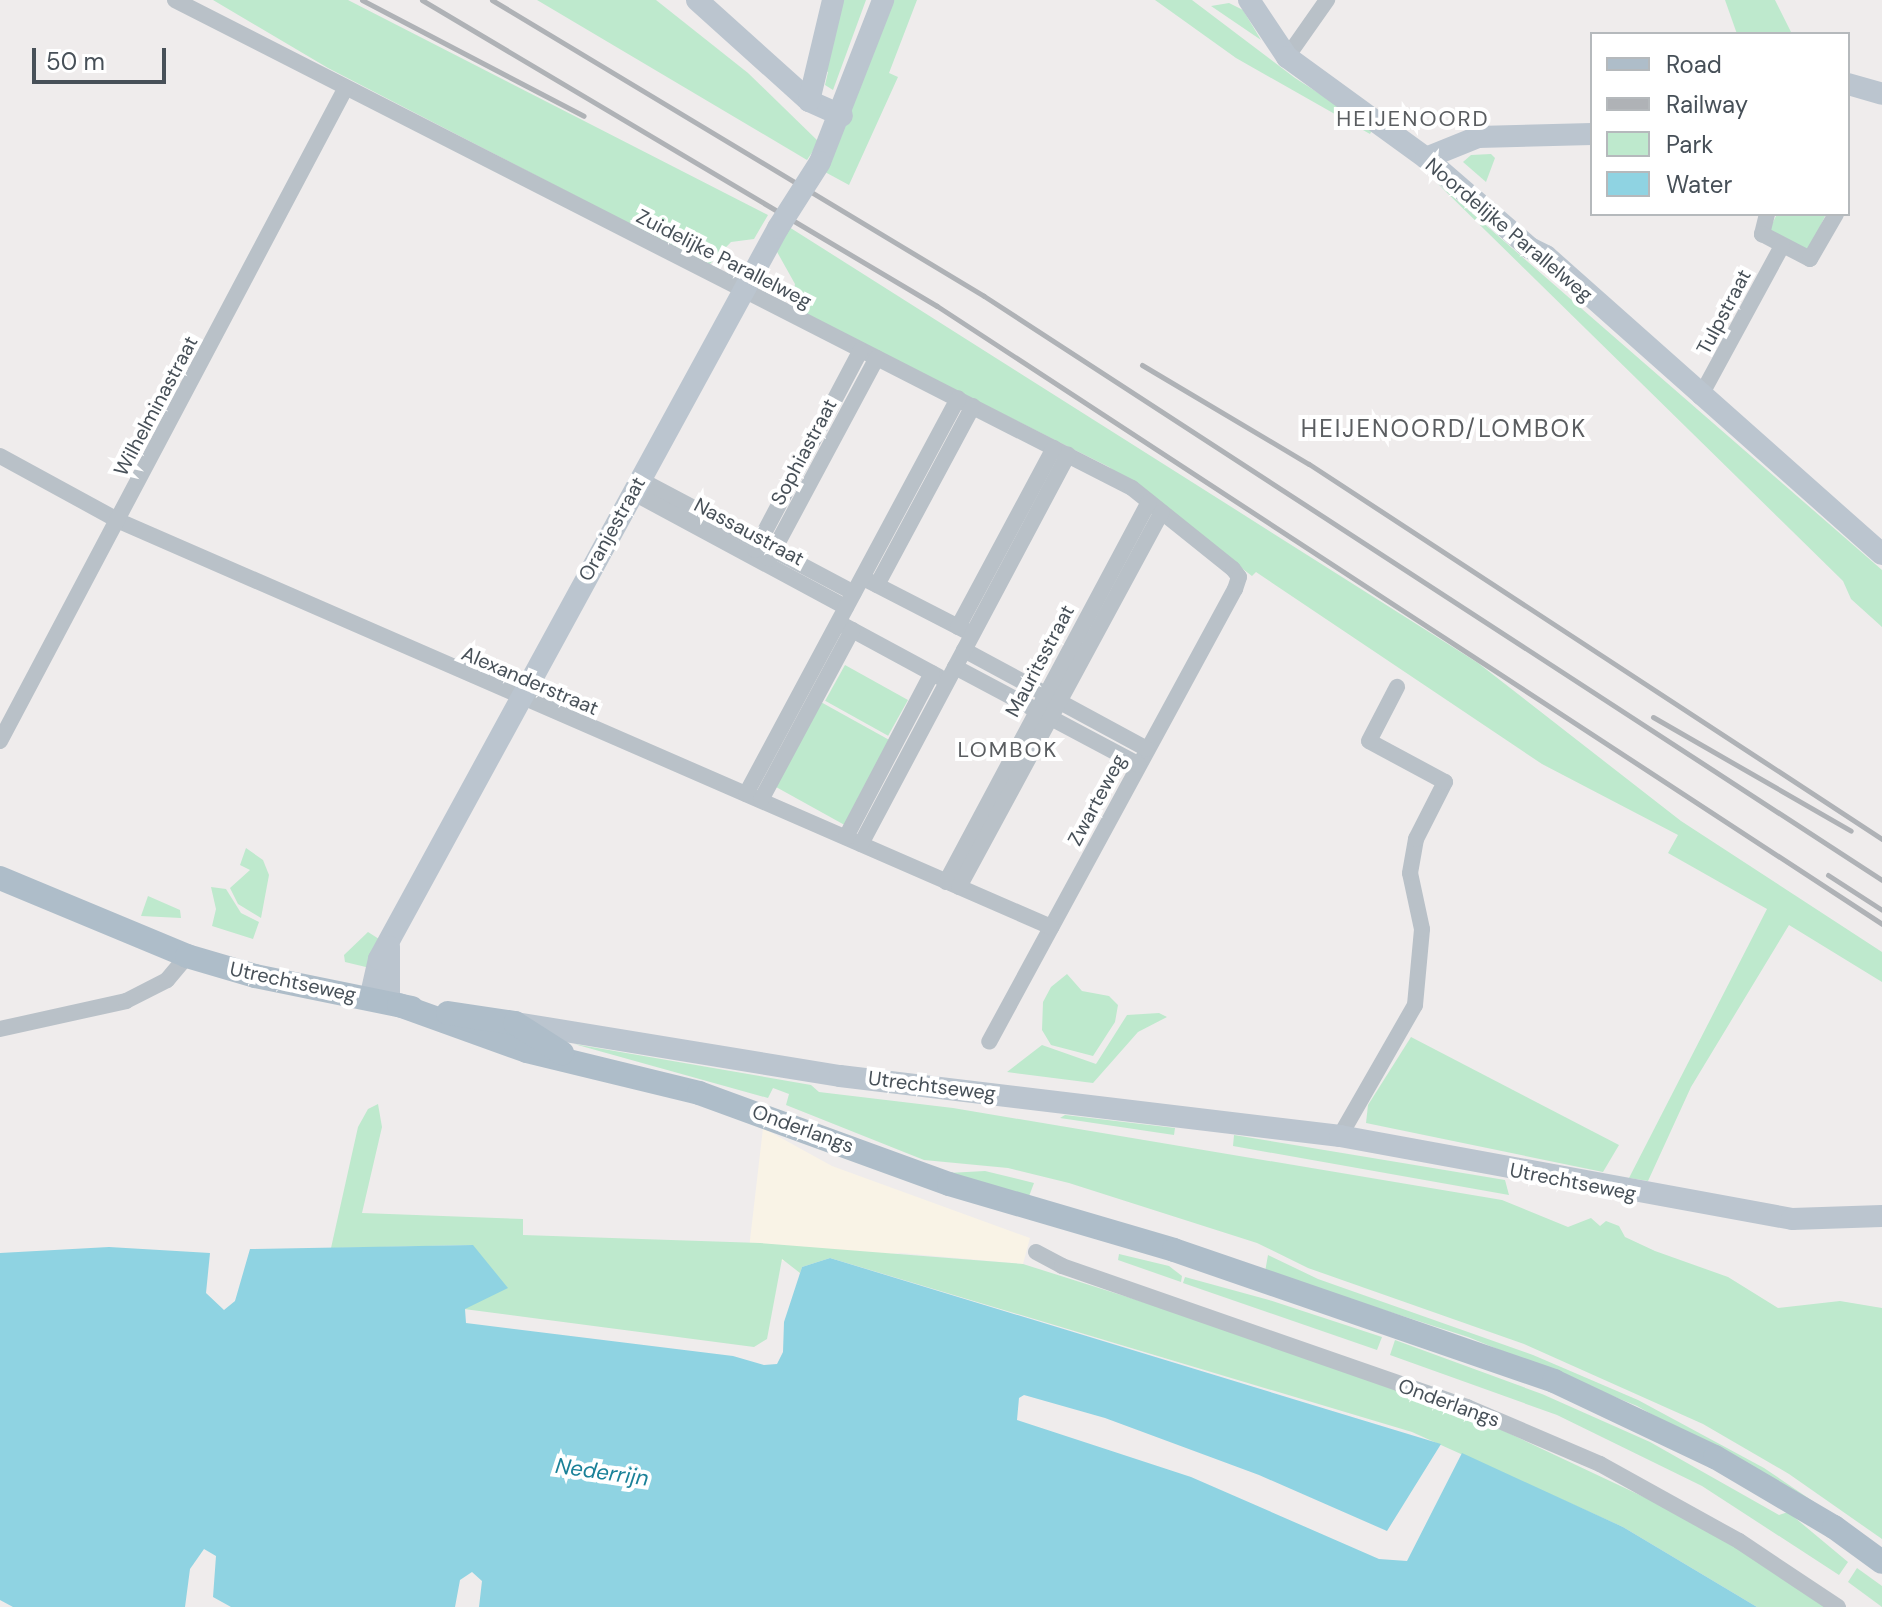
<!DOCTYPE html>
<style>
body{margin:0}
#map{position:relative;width:1882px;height:1607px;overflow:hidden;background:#efecec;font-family:"DM Sans",sans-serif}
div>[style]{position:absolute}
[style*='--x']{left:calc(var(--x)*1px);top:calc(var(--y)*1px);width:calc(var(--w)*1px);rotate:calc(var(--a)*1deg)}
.commercial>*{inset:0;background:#f9f3e6}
.green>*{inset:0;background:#bee9cd;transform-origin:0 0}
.water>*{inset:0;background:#8fd3e2}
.street>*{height:16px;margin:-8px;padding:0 8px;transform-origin:8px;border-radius:8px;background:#b9c1c8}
.secondary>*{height:22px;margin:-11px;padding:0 11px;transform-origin:11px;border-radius:11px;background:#bbc5cf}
.primary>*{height:24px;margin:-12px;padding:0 12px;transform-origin:12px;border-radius:12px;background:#aebdc9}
.rail>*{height:5px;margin:-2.5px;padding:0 2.5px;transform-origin:2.5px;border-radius:2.5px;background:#afb2b6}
.secondary-bridge>*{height:22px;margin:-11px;padding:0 11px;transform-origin:11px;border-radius:11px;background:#bbc5cf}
span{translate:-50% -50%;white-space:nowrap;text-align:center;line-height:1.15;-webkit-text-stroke:8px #fff;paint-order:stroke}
.street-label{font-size:20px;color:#475058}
.neighbourhood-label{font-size:22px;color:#5a5d60;letter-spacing:2px}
.water-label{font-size:22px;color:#1a8198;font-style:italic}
.quarter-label{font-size:24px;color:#5a5d60;letter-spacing:2px}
.legend{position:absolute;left:1590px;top:32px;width:260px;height:184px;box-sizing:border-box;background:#fff;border:2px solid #b5b9bc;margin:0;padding:10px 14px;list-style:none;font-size:24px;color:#475058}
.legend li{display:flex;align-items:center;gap:16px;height:40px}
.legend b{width:40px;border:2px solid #b5b9bc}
.scale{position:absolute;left:32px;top:48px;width:134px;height:36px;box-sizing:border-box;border:4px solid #475058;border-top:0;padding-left:10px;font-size:24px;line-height:28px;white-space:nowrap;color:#475058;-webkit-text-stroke:6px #fff;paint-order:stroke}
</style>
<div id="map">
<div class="commercial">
<div style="clip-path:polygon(763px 1128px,832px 1166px,1030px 1238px,1023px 1264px,901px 1253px,803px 1263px,748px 1257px)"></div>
</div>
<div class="green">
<div style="clip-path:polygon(213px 0,348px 0,768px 215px,754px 239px,731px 242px,709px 265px,328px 68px)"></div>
<div style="clip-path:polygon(537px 0,656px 0,748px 73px,819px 142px,807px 160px)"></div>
<div style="clip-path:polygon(837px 0,866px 0,833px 90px,825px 85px,828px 72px,824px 70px)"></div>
<div style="clip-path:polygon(892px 0,917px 0,889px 73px,898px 77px,849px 185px,825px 172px)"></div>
<div style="clip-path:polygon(1155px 0,1192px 0,1295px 78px,1373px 128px,1370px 134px,1236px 58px)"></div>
<div style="clip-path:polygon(1725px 0,1775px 0,1792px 34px,1737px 34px)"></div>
<div style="clip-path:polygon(1229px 3px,1243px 10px,1261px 40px,1211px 6px)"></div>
<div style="clip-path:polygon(1491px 154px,1495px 158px,1486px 182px,1463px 162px,1471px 155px)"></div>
<div style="clip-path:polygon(1435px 181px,1882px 570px,1882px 627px,1851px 599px,1843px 581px)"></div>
<div style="clip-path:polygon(1777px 214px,1826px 214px,1808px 252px,1768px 232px)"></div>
<div style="clip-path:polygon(789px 227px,1478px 663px,1681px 821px,1882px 952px,1882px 982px,1789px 925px,1691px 1087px,1648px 1181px,1629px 1178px,1767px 909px,1668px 853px,1678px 835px,1542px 764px,1256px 572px,1252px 576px,1109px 467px,791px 308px,795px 284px,776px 250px)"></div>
<div style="left:845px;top:665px;width:72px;height:41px;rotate:29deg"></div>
<div style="left:819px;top:701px;width:83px;height:96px;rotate:29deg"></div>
<div style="clip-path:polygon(246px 848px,263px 860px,269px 875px,261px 918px,238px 904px,230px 888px,250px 870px,240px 865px)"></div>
<div style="clip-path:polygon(211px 887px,226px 889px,241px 913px,259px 922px,253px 939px,212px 926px,216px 909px)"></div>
<div style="clip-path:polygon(148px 896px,180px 910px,181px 918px,141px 916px)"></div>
<div style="clip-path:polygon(368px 932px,379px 939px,370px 968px,345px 962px,344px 955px)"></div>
<div style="clip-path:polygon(1067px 974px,1082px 991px,1109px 996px,1118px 1005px,1115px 1022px,1093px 1056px,1051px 1045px,1042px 1030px,1043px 1002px,1051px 987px)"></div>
<div style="clip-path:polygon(1159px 1013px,1167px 1017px,1138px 1032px,1093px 1083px,1007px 1072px,1042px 1045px,1096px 1064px,1127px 1015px)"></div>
<div style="clip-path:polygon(1411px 1037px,1619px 1145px,1603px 1172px,1366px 1123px,1368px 1105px)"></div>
<div style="clip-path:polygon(574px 1044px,811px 1085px,819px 1092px,953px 1108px,1502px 1200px,1568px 1227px,1591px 1218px,1600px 1226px,1606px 1221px,1619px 1226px,1625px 1237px,1655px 1251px,1728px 1277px,1778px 1308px,1840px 1301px,1882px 1308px,1882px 1539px,1789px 1474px,1703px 1424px,1524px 1344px,1308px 1268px,1257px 1243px,1069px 1183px,1008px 1168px,924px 1160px,786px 1105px,789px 1094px,773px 1088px,768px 1098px)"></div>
<div style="clip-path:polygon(378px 1104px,382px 1127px,362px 1213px,523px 1219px,523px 1235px,760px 1243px,1023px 1264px,1197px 1319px,1485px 1422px,1697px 1522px,1829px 1607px,1757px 1607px,1623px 1527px,1412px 1432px,830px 1258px,802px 1267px,800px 1273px,782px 1259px,767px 1339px,754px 1347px,464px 1309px,473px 1245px,331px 1248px,358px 1127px,368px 1109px)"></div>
<div style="clip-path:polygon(1065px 1115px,1175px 1128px,1174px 1135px,1060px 1118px)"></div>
<div style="clip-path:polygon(1234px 1135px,1505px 1180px,1509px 1195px,1233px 1146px)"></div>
<div style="clip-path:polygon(985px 1171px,1034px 1183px,1028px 1199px,948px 1173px)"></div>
<div style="clip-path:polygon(1119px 1254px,1169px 1266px,1182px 1276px,1181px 1282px,1118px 1260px)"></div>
<div style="clip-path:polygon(1268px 1255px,1318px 1279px,1533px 1355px,1638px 1400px,1764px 1468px,1867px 1538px,1637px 1406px,1468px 1337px,1265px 1272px)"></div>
<div style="clip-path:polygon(1185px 1277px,1269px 1300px,1382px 1337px,1377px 1350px,1183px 1283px)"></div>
<div style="clip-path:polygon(1395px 1340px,1542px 1394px,1650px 1442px,1779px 1515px,1788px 1512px,1848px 1562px,1839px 1575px,1702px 1486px,1557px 1415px,1390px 1355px)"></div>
<div style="clip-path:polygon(1857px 1568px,1882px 1586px,1882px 1607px,1848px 1582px)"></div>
</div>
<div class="water">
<div style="clip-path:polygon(473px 1245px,508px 1288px,465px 1309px,466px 1323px,733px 1356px,764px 1365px,777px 1364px,783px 1352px,784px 1322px,802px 1267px,830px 1258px,1441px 1444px,1387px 1531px,1259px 1475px,1105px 1418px,1024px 1395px,1019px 1398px,1017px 1420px,1191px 1477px,1379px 1559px,1407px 1561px,1462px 1453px,1623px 1527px,1757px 1607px,479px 1607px,482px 1581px,472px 1572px,460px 1580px,455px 1607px,231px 1607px,213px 1597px,216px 1556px,204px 1549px,190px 1569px,185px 1607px,13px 1607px,0 1600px,0 1253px,109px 1247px,210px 1253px,206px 1293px,224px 1310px,235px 1301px,250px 1249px)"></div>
</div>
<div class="street">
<div style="--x:175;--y:0;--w:1074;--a:27.02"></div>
<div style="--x:1132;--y:488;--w:129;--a:38.7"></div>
<div style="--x:1233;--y:569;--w:10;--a:53"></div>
<div style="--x:1239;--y:577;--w:13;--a:108"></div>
<div style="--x:1235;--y:589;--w:515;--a:118.5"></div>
<div style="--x:1287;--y:57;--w:70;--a:-54.9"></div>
<div style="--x:1767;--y:214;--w:21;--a:104"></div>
<div style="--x:1762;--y:234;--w:54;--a:27.5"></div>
<div style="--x:1810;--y:259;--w:52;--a:-60"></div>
<div style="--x:1700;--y:397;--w:172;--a:-61.5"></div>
<div style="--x:0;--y:456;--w:136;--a:28.6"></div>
<div style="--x:119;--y:521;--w:1017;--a:23.54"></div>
<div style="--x:639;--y:479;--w:243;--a:27.9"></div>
<div style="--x:632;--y:492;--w:243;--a:28.3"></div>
<div style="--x:755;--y:550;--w:226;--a:-62.1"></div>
<div style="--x:769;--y:559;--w:228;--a:-61.8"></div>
<div style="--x:867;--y:580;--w:114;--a:27.2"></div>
<div style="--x:877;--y:585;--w:203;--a:-61.8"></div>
<div style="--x:843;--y:625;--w:109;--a:28.4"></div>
<div style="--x:958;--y:627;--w:203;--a:-61.8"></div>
<div style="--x:964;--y:650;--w:208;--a:28.4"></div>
<div style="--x:955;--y:667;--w:208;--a:28"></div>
<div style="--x:0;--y:741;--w:738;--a:-62.11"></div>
<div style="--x:746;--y:794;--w:449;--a:-61.8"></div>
<div style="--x:761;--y:800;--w:193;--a:-61.8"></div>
<div style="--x:846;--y:837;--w:185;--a:-62.3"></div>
<div style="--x:861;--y:844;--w:441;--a:-62"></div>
<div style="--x:946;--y:882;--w:431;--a:-61.9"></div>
<div style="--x:959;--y:887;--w:426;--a:-61.6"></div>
<div style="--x:0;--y:1029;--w:129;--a:-12.5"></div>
<div style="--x:126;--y:1001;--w:46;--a:-27.1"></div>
<div style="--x:167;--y:980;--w:31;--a:-50"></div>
<div style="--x:1340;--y:1136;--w:151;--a:-60.2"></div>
<div style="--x:1415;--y:1005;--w:76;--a:-84.7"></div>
<div style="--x:1422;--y:929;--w:57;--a:-102.1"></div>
<div style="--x:1410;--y:873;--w:35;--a:-80"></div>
<div style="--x:1416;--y:839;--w:64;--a:-63"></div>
<div style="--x:1445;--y:782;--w:86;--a:-151.7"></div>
<div style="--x:1369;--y:741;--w:61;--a:-62.6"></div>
<div style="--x:1036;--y:1252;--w:30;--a:28"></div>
<div style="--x:1062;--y:1266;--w:429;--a:19.2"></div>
<div style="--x:1467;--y:1407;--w:145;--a:23.2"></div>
<div style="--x:1600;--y:1464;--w:159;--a:29"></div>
<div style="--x:1739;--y:1541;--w:119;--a:33.7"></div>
</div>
<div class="secondary">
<div style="--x:697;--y:0;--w:151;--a:42"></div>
<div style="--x:809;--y:101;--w:36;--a:24"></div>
<div style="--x:1249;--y:0;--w:69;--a:56.3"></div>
<div style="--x:1287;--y:57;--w:172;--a:36"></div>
<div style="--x:1426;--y:158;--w:138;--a:40.9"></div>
<div style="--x:1530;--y:248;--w:18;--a:27"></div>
<div style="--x:1546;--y:256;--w:449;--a:41.6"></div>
<div style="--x:1848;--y:84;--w:35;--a:16"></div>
<div style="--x:809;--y:101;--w:104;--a:-76.6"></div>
<div style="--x:1426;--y:158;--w:56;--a:-22"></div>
<div style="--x:1478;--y:137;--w:114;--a:-1.5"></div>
<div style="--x:820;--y:162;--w:174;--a:-68.7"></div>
<div style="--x:370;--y:999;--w:41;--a:-77.3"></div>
<div style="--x:379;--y:959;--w:833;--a:-61.37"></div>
<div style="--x:389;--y:1003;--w:56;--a:-90"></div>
<div style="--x:516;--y:1023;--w:328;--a:9.3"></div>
<div style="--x:840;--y:1076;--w:504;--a:6.84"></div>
<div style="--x:1340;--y:1136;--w:460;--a:10.4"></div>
<div style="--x:1792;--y:1219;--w:90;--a:-1.9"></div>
</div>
<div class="primary">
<div style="--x:0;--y:878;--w:203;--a:22.6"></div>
<div style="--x:187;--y:956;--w:71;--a:16.4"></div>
<div style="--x:255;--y:976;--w:160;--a:11.5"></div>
<div style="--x:399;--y:1005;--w:136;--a:19.8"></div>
<div style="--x:527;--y:1051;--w:177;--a:13.7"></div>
<div style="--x:699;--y:1093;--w:266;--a:20"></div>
<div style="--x:949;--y:1184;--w:234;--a:16.3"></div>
<div style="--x:1174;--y:1250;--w:402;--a:19"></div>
<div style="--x:1554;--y:1381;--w:178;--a:25.3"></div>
<div style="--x:1715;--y:1457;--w:138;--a:30.5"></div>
<div style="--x:1834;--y:1527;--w:59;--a:36.1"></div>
<div style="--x:448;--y:1013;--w:68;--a:8.5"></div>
<div style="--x:515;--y:1023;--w:56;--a:32.6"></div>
</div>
<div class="rail">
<div style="--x:362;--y:0;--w:250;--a:27.6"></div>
<div style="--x:422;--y:0;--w:599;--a:30.72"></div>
<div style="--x:937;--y:306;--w:1129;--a:33.18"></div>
<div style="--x:492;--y:0;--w:574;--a:31.03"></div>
<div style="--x:984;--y:296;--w:1071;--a:33.04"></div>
<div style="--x:1142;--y:365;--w:194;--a:30.7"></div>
<div style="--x:1309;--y:464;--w:685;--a:33.2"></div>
<div style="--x:1653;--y:717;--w:228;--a:29.9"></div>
<div style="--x:1828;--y:875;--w:64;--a:32.9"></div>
</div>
<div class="secondary-bridge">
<div style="--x:778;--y:228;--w:78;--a:-57.5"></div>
</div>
<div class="street-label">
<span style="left:1509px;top:230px;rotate:40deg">Noordelijke Parallelweg</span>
<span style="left:724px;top:259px;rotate:27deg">Zuidelijke Parallelweg</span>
<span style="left:1724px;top:312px;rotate:-62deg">Tulpstraat</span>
<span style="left:156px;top:406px;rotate:-62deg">Wilhelminastraat</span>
<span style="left:804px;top:452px;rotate:-62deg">Sophiastraat</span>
<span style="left:612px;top:529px;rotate:-61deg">Oranjestraat</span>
<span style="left:749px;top:532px;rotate:28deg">Nassaustraat</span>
<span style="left:1040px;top:661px;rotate:-62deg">Mauritsstraat</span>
<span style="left:530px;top:681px;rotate:23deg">Alexanderstraat</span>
<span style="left:1097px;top:800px;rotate:-62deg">Zwarteweg</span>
<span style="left:293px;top:982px;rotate:12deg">Utrechtseweg</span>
<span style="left:932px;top:1086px;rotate:7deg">Utrechtseweg</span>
<span style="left:803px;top:1129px;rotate:20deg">Onderlangs</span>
<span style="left:1573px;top:1182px;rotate:11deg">Utrechtseweg</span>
<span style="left:1449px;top:1403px;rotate:20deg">Onderlangs</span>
</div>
<div class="neighbourhood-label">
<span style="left:1413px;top:119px">HEIJENOORD</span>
<span style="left:1008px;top:750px">LOMBOK</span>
</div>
<div class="water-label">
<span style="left:602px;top:1472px;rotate:8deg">Nederrijn</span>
</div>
<div class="quarter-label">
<span style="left:1444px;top:429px">HEIJENOORD/LOMBOK</span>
</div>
<ul class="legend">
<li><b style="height:10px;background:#aebdc9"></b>Road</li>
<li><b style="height:10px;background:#afb2b6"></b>Railway</li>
<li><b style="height:22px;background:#bee9cd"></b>Park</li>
<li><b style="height:22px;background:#8fd3e2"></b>Water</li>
</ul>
<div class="scale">50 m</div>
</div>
